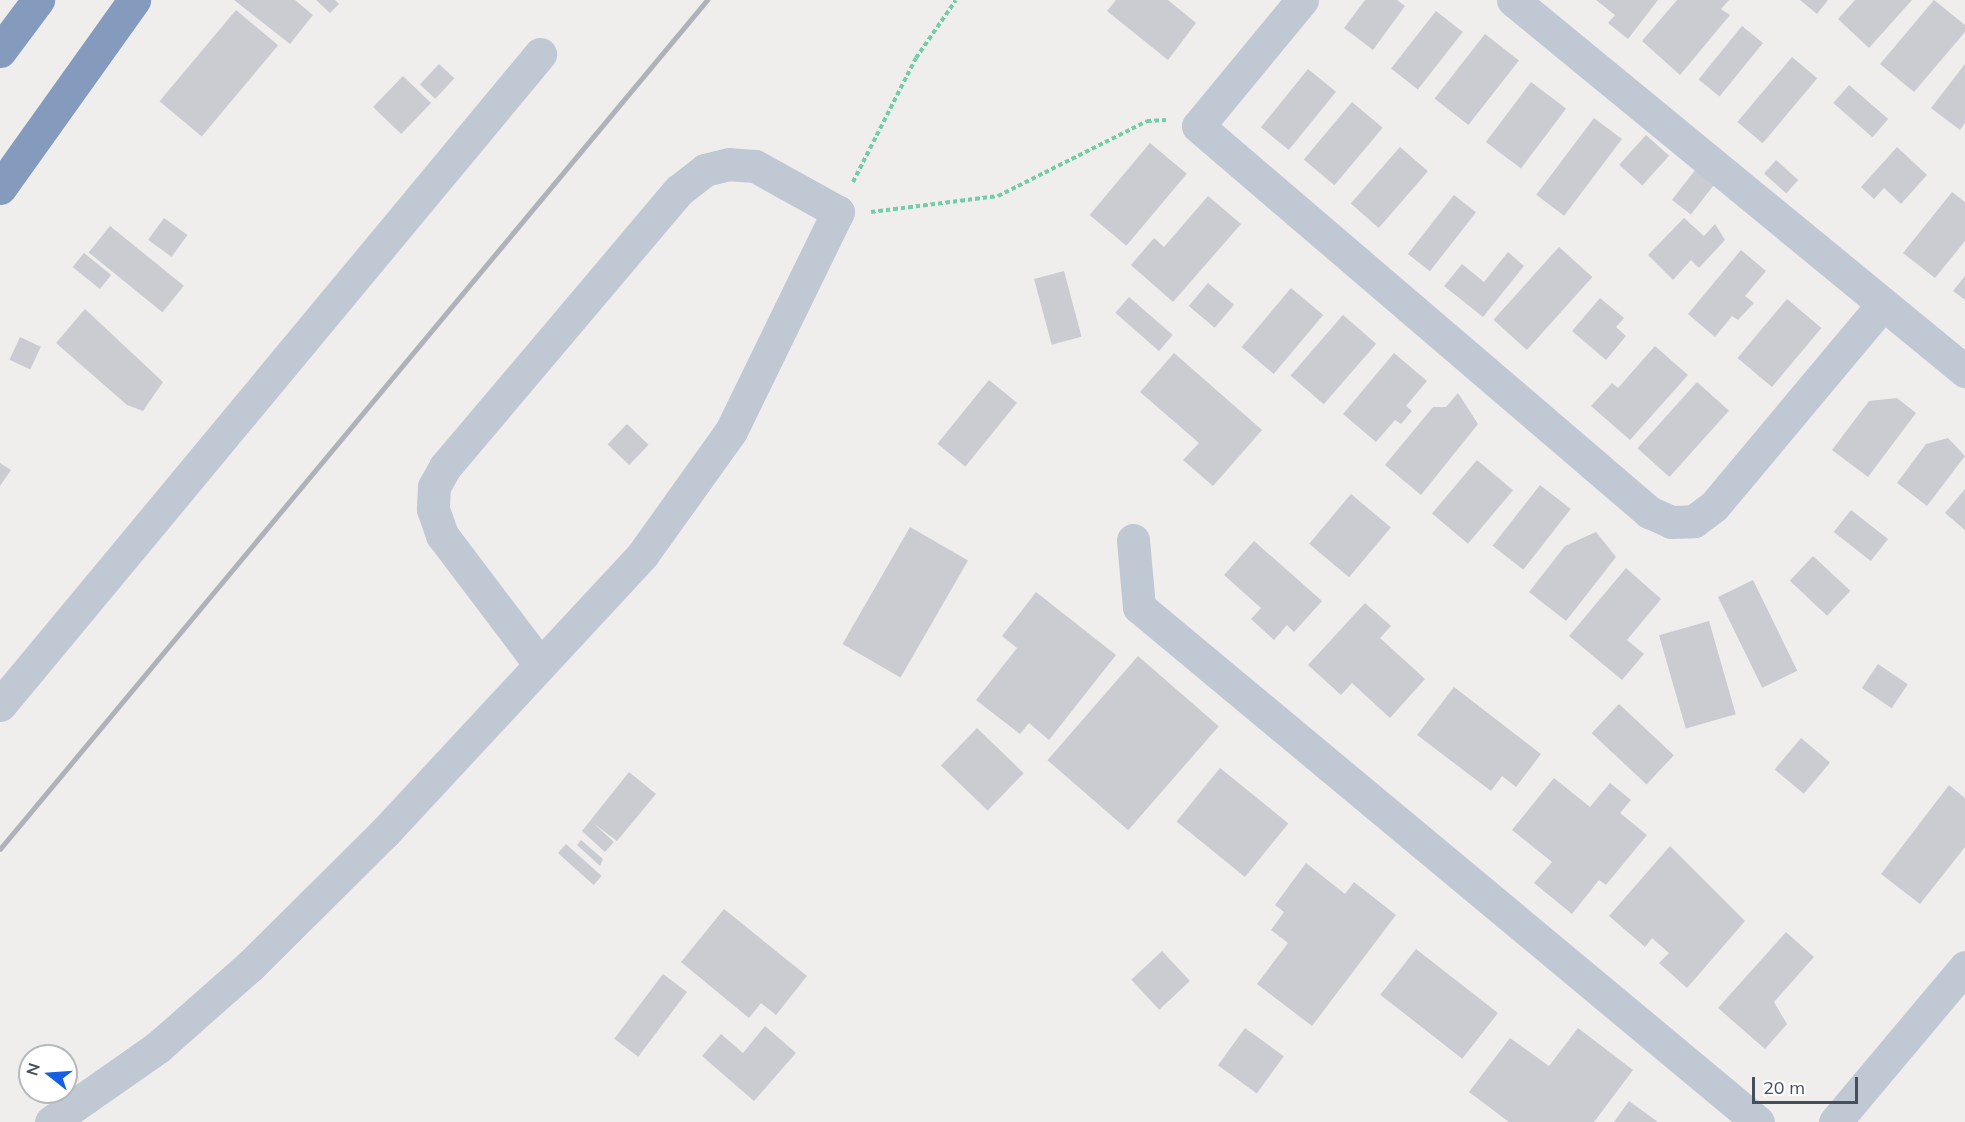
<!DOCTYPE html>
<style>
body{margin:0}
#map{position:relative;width:1965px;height:1122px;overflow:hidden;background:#f0eded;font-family:Mulish,sans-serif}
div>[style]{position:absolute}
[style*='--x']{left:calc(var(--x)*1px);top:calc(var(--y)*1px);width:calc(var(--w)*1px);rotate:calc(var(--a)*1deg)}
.building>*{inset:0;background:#caccd2;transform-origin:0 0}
.path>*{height:4px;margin-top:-2px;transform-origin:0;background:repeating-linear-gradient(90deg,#71cea7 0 4.5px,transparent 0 7.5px)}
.minor>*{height:33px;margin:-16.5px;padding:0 16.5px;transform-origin:16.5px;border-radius:16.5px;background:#c0c8d3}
.highway>*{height:33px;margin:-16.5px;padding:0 16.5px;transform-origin:16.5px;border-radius:16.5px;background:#849bbd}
.rail>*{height:4.5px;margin:-2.25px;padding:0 2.25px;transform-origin:2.25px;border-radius:2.25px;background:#afb2b8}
span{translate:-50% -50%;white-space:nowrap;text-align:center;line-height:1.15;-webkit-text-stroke:4.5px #fff;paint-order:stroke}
.north{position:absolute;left:18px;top:1044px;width:60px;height:60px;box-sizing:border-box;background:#fff;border:2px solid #b5b9bd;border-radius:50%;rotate:287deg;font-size:16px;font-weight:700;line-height:24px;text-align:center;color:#454f5b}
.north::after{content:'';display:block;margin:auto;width:21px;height:27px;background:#155fe2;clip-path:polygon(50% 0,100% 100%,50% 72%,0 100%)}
.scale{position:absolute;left:1752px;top:1077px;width:106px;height:27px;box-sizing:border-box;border:3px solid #454f5b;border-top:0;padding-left:8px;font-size:18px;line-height:21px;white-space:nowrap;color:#454f5b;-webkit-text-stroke:4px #fff;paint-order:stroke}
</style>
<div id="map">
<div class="building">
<div style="clip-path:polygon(234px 0,295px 0,313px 15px,290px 44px)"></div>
<div style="clip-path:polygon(316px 0,335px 0,339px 4px,330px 13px)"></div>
<div style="clip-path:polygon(1116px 0,1168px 0,1196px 23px,1168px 60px,1107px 11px)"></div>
<div style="clip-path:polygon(1365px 0,1397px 0,1405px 6px,1373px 50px,1344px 28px)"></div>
<div style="clip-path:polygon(1596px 0,1658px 0,1628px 39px,1608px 23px,1615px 15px)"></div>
<div style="clip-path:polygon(1677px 0,1729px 0,1721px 9px,1730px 15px,1680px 75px,1642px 41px)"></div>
<div style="clip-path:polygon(1800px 0,1828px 0,1817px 14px)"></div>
<div style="clip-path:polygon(1855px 0,1912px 0,1869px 48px,1838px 19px)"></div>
<div style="clip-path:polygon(1934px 0,1965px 25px,1965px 32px,1914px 92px,1880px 64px)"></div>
<div style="left:236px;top:10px;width:55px;height:119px;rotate:40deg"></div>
<div style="left:1436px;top:11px;width:34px;height:73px;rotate:38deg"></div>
<div style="left:1742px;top:26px;width:27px;height:69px;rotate:39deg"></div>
<div style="left:1485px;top:34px;width:43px;height:82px;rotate:38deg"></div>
<div style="left:1792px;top:57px;width:33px;height:85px;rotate:40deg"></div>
<div style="left:439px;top:64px;width:21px;height:28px;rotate:43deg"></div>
<div style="clip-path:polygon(1965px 64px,1965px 123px,1960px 130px,1931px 108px)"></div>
<div style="left:1308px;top:69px;width:36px;height:75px;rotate:39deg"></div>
<div style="left:403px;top:76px;width:39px;height:43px;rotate:44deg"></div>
<div style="left:1531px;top:82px;width:44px;height:75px;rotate:37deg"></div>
<div style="left:1849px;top:85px;width:52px;height:24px;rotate:41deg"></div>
<div style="left:1352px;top:102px;width:40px;height:75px;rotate:40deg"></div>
<div style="left:1594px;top:118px;width:35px;height:96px;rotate:37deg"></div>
<div style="left:1646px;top:135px;width:31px;height:40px;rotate:42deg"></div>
<div style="left:1150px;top:143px;width:48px;height:94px;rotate:40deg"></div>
<div style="left:1400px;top:147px;width:37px;height:75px;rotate:41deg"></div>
<div style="clip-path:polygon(1897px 147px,1927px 175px,1901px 204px,1884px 188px,1874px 199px,1861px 187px)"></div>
<div style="left:1776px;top:160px;width:30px;height:18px;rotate:42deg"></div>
<div style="left:1696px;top:169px;width:24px;height:39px;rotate:38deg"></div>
<div style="clip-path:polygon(1952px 192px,1965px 202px,1965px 241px,1935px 278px,1903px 253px)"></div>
<div style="left:1454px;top:195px;width:28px;height:75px;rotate:38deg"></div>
<div style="clip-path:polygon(1208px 196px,1241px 224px,1173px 302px,1131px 265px,1154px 238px,1164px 247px)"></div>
<div style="left:164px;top:218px;width:29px;height:27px;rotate:36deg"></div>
<div style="clip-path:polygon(1684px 218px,1704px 236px,1715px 224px,1725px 240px,1699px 268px,1691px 260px,1673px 280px,1648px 255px)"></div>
<div style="left:110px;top:226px;width:95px;height:34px;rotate:39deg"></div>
<div style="left:1559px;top:247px;width:45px;height:98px;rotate:42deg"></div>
<div style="clip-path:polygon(1741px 250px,1766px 271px,1745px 296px,1754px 303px,1738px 320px,1732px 316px,1715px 337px,1688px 314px)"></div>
<div style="clip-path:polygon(1508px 252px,1524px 266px,1483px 317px,1444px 286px,1462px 264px,1484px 282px)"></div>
<div style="left:84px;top:253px;width:35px;height:18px;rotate:39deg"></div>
<div style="left:1064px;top:271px;width:68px;height:31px;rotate:75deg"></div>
<div style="clip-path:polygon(1965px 276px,1965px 300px,1953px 291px)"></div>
<div style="left:1208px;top:283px;width:34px;height:30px;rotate:40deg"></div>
<div style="left:1291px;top:288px;width:42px;height:77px;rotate:40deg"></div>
<div style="left:1129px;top:297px;width:58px;height:21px;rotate:41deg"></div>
<div style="clip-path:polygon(1600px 298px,1624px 318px,1616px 327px,1626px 336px,1606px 360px,1572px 331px)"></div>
<div style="left:1787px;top:299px;width:45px;height:77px;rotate:40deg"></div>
<div style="clip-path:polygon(85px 309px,163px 382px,143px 411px,127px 405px,56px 343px)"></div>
<div style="left:1343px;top:315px;width:44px;height:80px;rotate:41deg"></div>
<div style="left:20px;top:337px;width:23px;height:25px;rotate:25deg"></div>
<div style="clip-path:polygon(1655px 346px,1688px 375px,1630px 440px,1591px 406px,1612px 383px,1618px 388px)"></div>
<div style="clip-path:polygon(1174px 353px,1262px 430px,1213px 486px,1183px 460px,1199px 443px,1140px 392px)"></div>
<div style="clip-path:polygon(1394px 353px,1427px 381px,1406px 406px,1412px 411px,1401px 424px,1395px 420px,1376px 442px,1343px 414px)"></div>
<div style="left:989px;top:380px;width:36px;height:82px;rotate:39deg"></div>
<div style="left:1697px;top:382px;width:43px;height:89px;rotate:42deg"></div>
<div style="clip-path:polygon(1458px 393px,1478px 424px,1421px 495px,1385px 465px,1433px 407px,1446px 407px)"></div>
<div style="clip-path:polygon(1897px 398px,1916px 413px,1868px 477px,1832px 450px,1869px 401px)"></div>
<div style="left:627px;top:424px;width:30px;height:28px;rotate:44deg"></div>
<div style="clip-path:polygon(1948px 438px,1965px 456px,1927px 506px,1897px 483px,1926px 444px)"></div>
<div style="left:1477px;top:460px;width:47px;height:70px;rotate:40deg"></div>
<div style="clip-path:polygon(0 463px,11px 470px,0 486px)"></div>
<div style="left:1540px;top:485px;width:39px;height:77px;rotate:38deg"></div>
<div style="clip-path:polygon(1965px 489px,1965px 530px,1945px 513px)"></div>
<div style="left:1351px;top:494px;width:52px;height:65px;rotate:40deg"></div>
<div style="left:1851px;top:510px;width:47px;height:28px;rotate:38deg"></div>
<div style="left:910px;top:527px;width:67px;height:135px;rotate:30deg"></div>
<div style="clip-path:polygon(1596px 532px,1616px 557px,1566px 621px,1529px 592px,1565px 546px)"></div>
<div style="clip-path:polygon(1254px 541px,1322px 601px,1294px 632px,1287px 625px,1274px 640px,1251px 619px,1261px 608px,1224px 575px)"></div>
<div style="left:1813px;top:556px;width:51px;height:34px;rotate:43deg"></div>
<div style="clip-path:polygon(1626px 568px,1661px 599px,1627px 640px,1644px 654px,1622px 680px,1569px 636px)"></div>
<div style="left:1753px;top:580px;width:101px;height:39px;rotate:64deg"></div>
<div style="clip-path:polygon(1036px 592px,1116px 655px,1049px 740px,1029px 723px,1020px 734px,976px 700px,1017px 648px,1002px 636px)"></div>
<div style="clip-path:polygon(1365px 603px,1391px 626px,1380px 638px,1425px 679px,1390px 718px,1352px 683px,1341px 695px,1308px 665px)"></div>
<div style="left:1709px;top:621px;width:97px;height:52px;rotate:74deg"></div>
<div style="left:1138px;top:656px;width:107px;height:138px;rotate:41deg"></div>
<div style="left:1878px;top:664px;width:36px;height:29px;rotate:34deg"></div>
<div style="clip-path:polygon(1454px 687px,1541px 754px,1516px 787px,1502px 776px,1491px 791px,1417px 735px)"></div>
<div style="left:1619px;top:704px;width:75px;height:40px;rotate:43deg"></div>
<div style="left:977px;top:728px;width:65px;height:52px;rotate:44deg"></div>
<div style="left:1801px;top:738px;width:38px;height:41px;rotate:40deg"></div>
<div style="left:1220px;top:768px;width:88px;height:69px;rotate:39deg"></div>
<div style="clip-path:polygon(629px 772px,656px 794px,617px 841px,593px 823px,614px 842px,605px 852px,582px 831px)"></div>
<div style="clip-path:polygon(1554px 778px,1590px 807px,1610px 783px,1631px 800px,1620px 813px,1647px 835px,1606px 885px,1599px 880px,1572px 914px,1534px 883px,1552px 862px,1512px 830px)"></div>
<div style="clip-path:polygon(1949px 785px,1965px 798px,1965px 847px,1920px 904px,1881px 874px)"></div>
<div style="clip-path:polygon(581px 840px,603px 859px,600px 866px,577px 845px)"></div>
<div style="left:566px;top:844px;width:48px;height:12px;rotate:42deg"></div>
<div style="clip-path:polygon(1670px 846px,1745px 921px,1687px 988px,1659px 963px,1669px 953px,1652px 938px,1645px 947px,1609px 916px)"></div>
<div style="clip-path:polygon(1306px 863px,1345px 894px,1354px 882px,1396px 915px,1312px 1026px,1257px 984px,1288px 943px,1271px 930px,1284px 912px,1275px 905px)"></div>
<div style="clip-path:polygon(724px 909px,807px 976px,776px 1015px,761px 1003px,749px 1018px,681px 962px)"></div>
<div style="clip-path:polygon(1786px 932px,1814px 957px,1774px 1002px,1787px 1024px,1765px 1049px,1718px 1008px)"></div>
<div style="left:1416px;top:949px;width:104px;height:58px;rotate:38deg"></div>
<div style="left:1162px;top:951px;width:41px;height:42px;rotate:47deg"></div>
<div style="left:663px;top:974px;width:30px;height:81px;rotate:37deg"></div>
<div style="clip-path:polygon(765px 1026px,796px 1053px,754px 1101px,702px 1056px,721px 1034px,743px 1053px)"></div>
<div style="left:1245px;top:1028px;width:48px;height:46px;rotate:36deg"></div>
<div style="clip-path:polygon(1578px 1028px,1633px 1070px,1594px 1122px,1509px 1122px,1469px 1092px,1510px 1038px,1549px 1066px)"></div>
<div style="clip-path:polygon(1629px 1101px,1658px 1122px,1614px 1122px)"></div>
</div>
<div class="path">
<div style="--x:853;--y:182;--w:139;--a:-63.1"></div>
<div style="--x:916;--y:58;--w:70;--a:-55.4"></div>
<div style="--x:871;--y:212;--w:128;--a:-7.2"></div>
<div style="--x:998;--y:196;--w:167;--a:-26.7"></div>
<div style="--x:1147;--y:121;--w:19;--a:-3"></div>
</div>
<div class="minor">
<div style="--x:1302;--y:0;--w:163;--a:129.5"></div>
<div style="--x:1198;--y:126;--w:594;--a:40.56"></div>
<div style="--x:1649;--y:512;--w:24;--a:24"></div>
<div style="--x:1671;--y:522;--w:23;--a:-2"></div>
<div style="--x:1694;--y:521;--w:25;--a:-37"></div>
<div style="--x:1714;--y:506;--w:263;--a:-50.1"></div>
<div style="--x:1513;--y:0;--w:585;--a:39.38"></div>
<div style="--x:1133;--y:540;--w:67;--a:84.9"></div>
<div style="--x:1139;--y:607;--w:805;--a:39.76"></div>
<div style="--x:0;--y:705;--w:846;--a:-50.32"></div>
<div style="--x:51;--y:1122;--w:131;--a:-35"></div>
<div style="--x:158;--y:1047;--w:123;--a:-41.4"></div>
<div style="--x:250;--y:966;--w:190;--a:-44.8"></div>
<div style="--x:385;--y:832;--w:379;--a:-47.1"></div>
<div style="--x:643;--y:554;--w:151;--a:-54.4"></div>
<div style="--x:731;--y:431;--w:244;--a:-64"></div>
<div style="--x:838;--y:212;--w:95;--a:-151"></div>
<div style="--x:755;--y:166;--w:26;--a:-176"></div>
<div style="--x:729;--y:164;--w:25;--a:166"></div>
<div style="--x:705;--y:170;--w:33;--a:142"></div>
<div style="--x:679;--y:190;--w:363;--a:130.2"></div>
<div style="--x:445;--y:467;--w:23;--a:119"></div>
<div style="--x:434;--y:487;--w:22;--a:93"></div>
<div style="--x:433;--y:509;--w:28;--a:71"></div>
<div style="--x:442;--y:535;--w:159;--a:52.9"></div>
<div style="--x:1835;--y:1122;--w:202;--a:-50"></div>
</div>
<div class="highway">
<div style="--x:0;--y:51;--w:64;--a:-53.3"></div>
<div style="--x:0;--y:188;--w:231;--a:-54.5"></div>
</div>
<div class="rail">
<div style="--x:0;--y:849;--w:1105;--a:-50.21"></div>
</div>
<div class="north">N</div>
<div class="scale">20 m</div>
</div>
